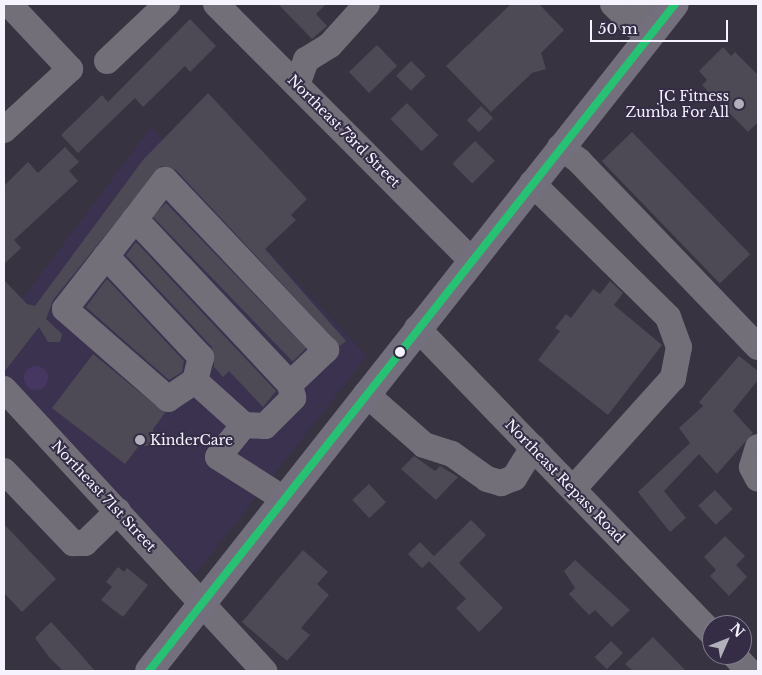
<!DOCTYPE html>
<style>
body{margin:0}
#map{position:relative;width:762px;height:675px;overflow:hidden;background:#373340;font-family:"Libre Baskerville",serif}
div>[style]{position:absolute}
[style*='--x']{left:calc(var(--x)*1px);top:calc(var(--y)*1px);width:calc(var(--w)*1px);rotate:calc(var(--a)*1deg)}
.built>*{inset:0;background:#3b3250}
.green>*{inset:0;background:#453761}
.round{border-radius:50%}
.building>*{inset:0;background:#4d4a55;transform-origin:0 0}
.minor>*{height:26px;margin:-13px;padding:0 13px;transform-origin:13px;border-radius:13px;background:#726f79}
.major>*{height:28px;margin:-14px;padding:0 14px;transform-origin:14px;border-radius:14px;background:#736f7c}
.bus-1>*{height:8px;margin:-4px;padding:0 4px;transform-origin:4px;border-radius:4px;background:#26c172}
.dots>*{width:14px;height:14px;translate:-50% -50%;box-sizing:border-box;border:2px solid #352d46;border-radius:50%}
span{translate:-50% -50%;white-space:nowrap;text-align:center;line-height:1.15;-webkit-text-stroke:4px #352d46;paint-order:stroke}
.poi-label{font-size:14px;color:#f5f3fd}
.right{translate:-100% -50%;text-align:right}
.left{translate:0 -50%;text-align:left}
.street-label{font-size:14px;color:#f5f3fd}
.frame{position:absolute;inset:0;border:5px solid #f5f3fd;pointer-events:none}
.north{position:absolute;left:702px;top:615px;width:50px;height:50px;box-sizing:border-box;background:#352d46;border:1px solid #827c8f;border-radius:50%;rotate:46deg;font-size:14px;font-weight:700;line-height:20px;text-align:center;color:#f5f3fd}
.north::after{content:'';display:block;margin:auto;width:18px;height:22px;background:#b2b0bb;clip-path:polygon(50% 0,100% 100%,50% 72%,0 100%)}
.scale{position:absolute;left:590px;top:20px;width:138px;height:22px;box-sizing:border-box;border:2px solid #f5f3fd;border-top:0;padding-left:6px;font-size:15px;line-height:18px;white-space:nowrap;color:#f5f3fd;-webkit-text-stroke:4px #352d46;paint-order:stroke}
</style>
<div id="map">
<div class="built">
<div style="clip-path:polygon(151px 127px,367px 356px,195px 575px,4px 375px,4px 323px)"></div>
</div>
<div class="green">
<div class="round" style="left:24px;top:366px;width:24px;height:24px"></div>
</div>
<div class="building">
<div style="clip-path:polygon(278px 4px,326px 4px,316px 14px,327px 26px,312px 39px)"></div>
<div style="clip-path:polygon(511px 4px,539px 4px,564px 30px,541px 53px,546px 69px,532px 73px,491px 112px,446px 66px)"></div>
<div style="clip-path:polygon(190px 19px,216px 46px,190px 72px,185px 66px,143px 107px,135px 98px,78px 153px,61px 135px,102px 95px,108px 102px)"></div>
<div style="left:377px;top:45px;width:29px;height:39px;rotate:46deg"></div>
<div style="clip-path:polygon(723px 47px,731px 56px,735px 52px,758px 75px,758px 122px,748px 132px,702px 85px,707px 80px,699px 71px)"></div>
<div style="left:411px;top:61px;width:21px;height:21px;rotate:45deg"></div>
<div style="clip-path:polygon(208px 93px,307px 199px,291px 215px,296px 220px,265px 249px,346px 341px,340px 346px,176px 170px,161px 166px,53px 300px,46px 319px,62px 334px,60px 342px,48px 342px,39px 327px,4px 372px,4px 280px,27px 304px,35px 306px,143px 160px)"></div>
<div style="left:407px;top:103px;width:45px;height:23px;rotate:46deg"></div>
<div style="left:481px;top:106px;width:17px;height:20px;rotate:45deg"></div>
<div style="left:632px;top:132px;width:170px;height:42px;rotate:46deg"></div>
<div style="left:475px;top:141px;width:28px;height:32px;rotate:45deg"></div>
<div style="clip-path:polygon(65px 147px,79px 162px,69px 171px,78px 181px,14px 240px,21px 248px,4px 264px,4px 186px,28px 162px,38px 173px)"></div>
<div style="left:166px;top:203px;width:202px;height:19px;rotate:46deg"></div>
<div style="clip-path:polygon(136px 242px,276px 391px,263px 407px,229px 371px,223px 377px,214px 367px,212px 347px,126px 255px)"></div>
<div style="clip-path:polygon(107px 279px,184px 361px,182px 372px,169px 380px,86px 307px)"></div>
<div style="clip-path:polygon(610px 281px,623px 293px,614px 305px,662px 345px,608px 415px,538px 360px,560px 331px,555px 328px,566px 314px,571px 318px,593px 289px,600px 294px)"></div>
<div style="clip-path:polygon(93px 354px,165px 413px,153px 429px,154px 445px,138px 447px,125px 464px,52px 408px)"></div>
<div style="clip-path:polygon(739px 356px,758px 371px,758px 380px,733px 411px,753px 433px,717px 474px,699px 454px,664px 491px,686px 518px,670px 532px,638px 492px,690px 443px,679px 428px,703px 406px,699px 402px)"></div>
<div style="clip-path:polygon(414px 456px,435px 471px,440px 466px,458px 477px,436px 500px,401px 469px)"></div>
<div style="left:369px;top:484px;width:25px;height:23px;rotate:47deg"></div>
<div style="left:715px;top:490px;width:26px;height:23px;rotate:47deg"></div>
<div style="clip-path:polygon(471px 520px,486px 535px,459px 563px,503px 608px,479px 632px,456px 608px,466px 599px,429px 561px)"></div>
<div style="clip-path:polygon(4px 524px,56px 579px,22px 612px,4px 593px)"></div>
<div style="clip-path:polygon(725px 536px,745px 556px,736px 565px,747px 577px,729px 596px,710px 576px,716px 570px,704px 557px)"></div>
<div style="left:420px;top:542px;width:20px;height:17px;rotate:45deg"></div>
<div style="clip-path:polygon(303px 550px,328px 572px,317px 584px,329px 595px,301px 628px,310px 635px,287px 661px,242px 622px)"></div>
<div style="clip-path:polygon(575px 560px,630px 610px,612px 627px,595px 610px,589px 615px,569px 594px,575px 588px,564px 571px)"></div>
<div style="clip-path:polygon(118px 567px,124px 572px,127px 568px,148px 585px,123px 617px,101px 600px,112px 587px,106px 582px)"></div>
<div style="clip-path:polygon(51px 622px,76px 649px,95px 671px,63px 671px,49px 657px,35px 638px)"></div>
<div style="clip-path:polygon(653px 637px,686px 671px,633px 671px,625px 664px)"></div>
<div style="left:611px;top:641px;width:17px;height:23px;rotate:45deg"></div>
</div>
<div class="minor">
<div style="--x:216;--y:4;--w:361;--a:45.1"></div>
<div style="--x:613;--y:4;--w:30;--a:45"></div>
<div style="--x:634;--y:25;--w:21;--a:8"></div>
<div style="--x:655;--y:28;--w:27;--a:-117"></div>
<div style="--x:107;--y:61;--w:83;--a:-43.5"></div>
<div style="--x:297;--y:85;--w:27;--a:-70"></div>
<div style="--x:306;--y:60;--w:28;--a:-32"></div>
<div style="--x:330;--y:45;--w:55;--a:-47.9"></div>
<div style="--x:4;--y:130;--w:90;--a:-42.7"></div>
<div style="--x:70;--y:69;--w:89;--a:-133.2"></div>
<div style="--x:560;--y:147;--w:24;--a:36"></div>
<div style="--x:579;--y:161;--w:258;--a:46.1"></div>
<div style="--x:532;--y:183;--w:191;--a:44.6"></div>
<div style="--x:668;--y:317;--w:32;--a:70"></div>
<div style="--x:679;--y:347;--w:32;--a:101"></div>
<div style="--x:673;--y:378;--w:149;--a:132"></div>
<div style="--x:135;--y:219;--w:226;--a:46.8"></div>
<div style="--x:290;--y:384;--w:50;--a:-43.4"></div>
<div style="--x:326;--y:350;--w:234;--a:-133.4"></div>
<div style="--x:165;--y:180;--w:49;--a:127.6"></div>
<div style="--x:135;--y:219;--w:114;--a:127.9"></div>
<div style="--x:65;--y:309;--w:137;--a:41.1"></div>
<div style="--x:168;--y:399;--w:32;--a:-34"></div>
<div style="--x:195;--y:381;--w:66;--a:41.9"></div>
<div style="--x:244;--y:425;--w:41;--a:129.1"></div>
<div style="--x:218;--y:457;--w:78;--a:32.5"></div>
<div style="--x:106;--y:256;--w:139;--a:46.8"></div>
<div style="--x:201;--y:357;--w:25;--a:104"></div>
<div style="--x:417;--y:328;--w:424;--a:46"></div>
<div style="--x:4;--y:389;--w:384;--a:47.3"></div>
<div style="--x:366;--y:394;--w:77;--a:41.3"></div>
<div style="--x:424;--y:445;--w:29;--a:18"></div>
<div style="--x:452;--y:454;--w:43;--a:35.5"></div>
<div style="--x:487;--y:479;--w:15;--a:16"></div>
<div style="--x:501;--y:483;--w:14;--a:-21"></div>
<div style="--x:514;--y:478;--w:36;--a:-58"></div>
<div style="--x:244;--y:425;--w:21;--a:3"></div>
<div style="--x:265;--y:426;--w:40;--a:-45"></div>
<div style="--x:293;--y:398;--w:14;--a:-102"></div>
<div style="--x:758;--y:447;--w:21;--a:107"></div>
<div style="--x:752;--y:467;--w:13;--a:63"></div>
<div style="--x:4;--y:471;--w:100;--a:46.2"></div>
<div style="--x:73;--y:543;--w:12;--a:0"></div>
<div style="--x:85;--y:543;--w:46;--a:-44.1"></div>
<div style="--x:734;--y:655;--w:22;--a:47"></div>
</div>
<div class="major">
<div style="--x:149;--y:671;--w:849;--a:-51.74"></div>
</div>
<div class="bus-1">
<div style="--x:149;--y:671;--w:849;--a:-51.74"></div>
</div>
<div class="dots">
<div style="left:739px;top:104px;background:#b2b0bb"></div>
<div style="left:400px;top:352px;background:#f5f3fd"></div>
<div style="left:140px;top:440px;background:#b2b0bb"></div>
</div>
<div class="poi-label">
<span class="right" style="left:729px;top:104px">JC Fitness<br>Zumba For All</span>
<span class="left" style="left:150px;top:440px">KinderCare</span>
</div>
<div class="street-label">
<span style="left:344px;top:131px;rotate:45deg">Northeast 73rd Street</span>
<span style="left:565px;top:481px;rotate:46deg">Northeast Repass Road</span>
<span style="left:104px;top:496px;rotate:47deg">Northeast 71st Street</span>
</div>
<div class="frame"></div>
<div class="north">N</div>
<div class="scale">50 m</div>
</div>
